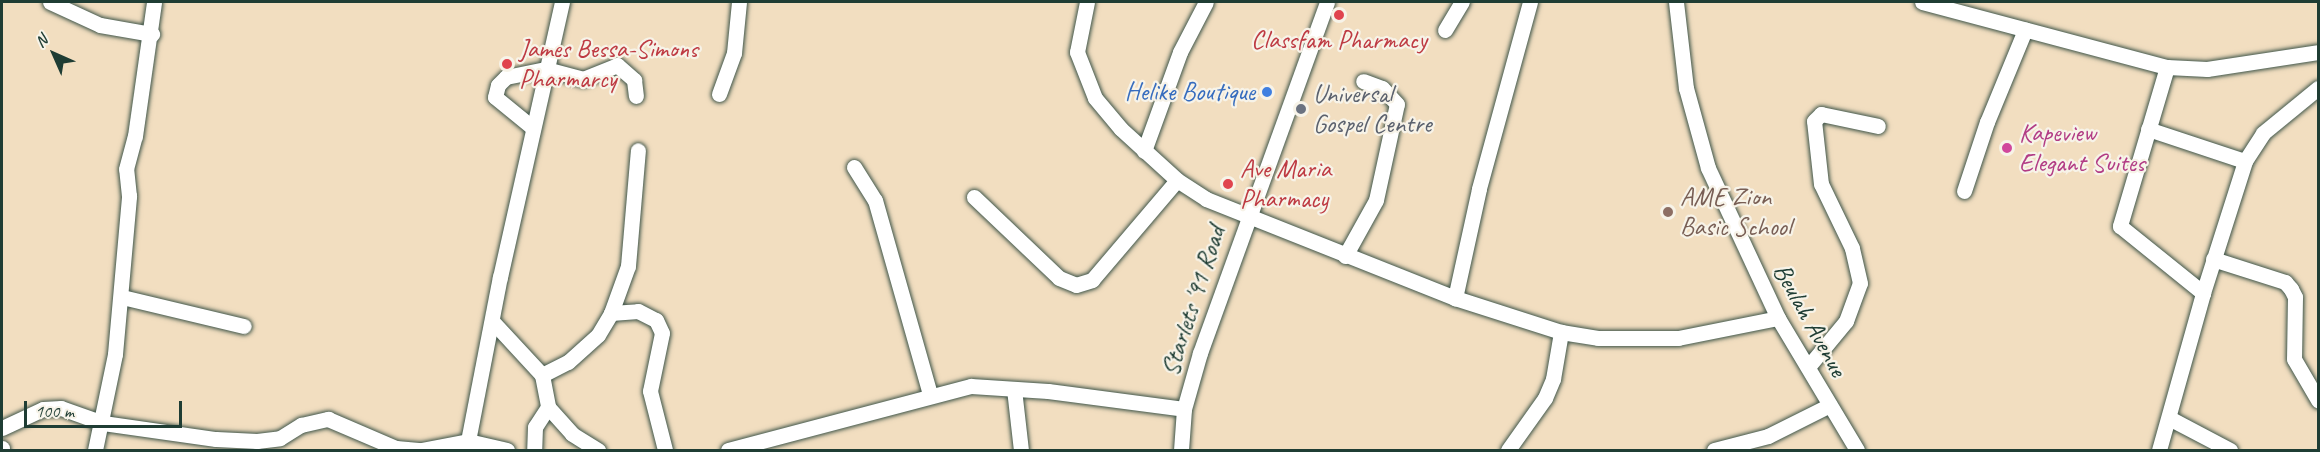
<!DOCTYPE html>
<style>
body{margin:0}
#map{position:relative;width:2320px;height:452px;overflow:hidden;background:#f2dec0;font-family:Caveat,sans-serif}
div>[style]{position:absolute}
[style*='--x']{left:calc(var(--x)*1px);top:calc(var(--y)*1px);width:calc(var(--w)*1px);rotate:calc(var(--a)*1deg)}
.roads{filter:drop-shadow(0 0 2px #3f5549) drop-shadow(0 0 2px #3f5549)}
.minor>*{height:15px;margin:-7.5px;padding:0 7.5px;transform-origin:7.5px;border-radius:7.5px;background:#fff}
.dots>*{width:16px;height:16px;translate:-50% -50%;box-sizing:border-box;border:3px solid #f7f3e8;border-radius:50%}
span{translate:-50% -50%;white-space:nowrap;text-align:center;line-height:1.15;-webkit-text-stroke:4.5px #f7f3e8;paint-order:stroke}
.health-label{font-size:26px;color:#be3a42}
.left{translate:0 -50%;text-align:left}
.shop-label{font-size:26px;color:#366cbe}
.right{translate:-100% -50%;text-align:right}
.worship-label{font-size:26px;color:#5b616d}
.hotel-label{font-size:26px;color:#b23c85}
.education-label{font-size:26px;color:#785e54}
.street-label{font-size:26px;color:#1f3d34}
.frame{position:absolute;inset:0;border:3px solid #1f3d34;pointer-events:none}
.north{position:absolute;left:24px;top:24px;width:60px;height:60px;-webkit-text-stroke:4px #f7f3e8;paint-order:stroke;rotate:315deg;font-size:16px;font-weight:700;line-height:24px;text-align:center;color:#1f3d34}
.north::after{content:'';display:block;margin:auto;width:21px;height:27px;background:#1f3d34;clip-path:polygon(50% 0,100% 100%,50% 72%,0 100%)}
.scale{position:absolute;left:24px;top:401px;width:158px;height:27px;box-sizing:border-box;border:3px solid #1f3d34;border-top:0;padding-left:8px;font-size:18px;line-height:21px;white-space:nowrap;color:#1f3d34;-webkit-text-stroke:4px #f7f3e8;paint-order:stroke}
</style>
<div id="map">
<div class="roads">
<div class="minor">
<div style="--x:50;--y:2;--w:55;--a:24.7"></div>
<div style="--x:100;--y:25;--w:53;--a:9.8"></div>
<div style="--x:1087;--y:2;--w:51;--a:101.3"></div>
<div style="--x:1077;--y:52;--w:49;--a:68.6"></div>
<div style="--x:1095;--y:98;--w:40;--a:50"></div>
<div style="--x:1121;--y:129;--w:76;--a:42.3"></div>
<div style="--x:1177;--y:180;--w:35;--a:33"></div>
<div style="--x:1206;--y:199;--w:268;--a:21.7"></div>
<div style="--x:1530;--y:2;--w:194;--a:105.3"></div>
<div style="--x:1479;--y:189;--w:112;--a:102.4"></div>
<div style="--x:1455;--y:298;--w:111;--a:17.8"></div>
<div style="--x:1561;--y:332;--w:37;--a:9"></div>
<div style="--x:1598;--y:338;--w:80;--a:0"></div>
<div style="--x:1678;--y:338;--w:102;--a:-11.3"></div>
<div style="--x:1676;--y:2;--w:87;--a:83.4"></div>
<div style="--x:1686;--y:88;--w:83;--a:74.6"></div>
<div style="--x:1708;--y:168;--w:166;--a:65"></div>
<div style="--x:1778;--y:318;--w:154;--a:59.1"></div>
<div style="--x:1922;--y:2;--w:253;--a:14.9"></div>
<div style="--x:2167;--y:67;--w:40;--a:2.9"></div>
<div style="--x:2207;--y:69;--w:112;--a:-8.7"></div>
<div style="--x:1445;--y:30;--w:33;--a:-59"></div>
<div style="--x:2167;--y:67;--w:166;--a:106.5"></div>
<div style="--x:2120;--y:226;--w:107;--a:38.9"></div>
<div style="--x:719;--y:94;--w:44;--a:-69.9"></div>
<div style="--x:734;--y:53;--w:51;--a:-84.4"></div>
<div style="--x:533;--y:128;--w:49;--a:-140.8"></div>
<div style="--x:495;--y:97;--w:12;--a:-76"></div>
<div style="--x:498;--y:85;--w:11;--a:-45"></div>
<div style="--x:506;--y:77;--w:41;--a:-11.3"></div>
<div style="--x:546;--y:69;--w:38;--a:15"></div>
<div style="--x:583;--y:79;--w:37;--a:-22"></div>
<div style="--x:617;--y:65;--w:23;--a:41"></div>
<div style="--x:634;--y:80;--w:16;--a:83"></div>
<div style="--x:2148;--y:129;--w:102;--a:18.3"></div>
<div style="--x:1144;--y:151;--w:105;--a:-70"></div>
<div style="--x:1180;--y:52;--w:56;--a:-62.5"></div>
<div style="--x:854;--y:167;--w:39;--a:58"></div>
<div style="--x:875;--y:200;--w:203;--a:74.2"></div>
<div style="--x:1964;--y:191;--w:73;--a:-71.6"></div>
<div style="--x:1987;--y:122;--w:100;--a:-67.6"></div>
<div style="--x:974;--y:197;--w:117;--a:43.6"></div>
<div style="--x:1059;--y:278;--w:18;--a:22"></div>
<div style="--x:1076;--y:285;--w:17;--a:-17"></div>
<div style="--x:1092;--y:280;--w:131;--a:-49.6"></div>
<div style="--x:1345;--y:256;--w:64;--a:-61"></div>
<div style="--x:1376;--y:200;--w:98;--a:-77.7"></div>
<div style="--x:1397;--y:104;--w:22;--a:-133"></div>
<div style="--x:1382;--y:88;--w:20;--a:-160"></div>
<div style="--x:2213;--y:259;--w:76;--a:17.7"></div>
<div style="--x:2285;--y:282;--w:9;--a:49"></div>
<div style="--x:2291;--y:289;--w:9;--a:63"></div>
<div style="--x:2295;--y:297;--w:62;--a:90.9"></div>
<div style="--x:2294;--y:359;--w:48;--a:59.7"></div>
<div style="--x:122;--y:297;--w:125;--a:13.4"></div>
<div style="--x:611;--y:313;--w:27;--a:-4"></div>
<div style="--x:638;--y:311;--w:20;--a:27"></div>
<div style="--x:656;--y:320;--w:14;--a:65"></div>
<div style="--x:662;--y:333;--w:59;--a:101.7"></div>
<div style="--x:650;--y:391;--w:61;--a:75.7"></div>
<div style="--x:493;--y:322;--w:72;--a:47.2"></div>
<div style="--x:542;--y:375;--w:33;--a:79"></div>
<div style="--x:548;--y:407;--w:24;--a:123"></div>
<div style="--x:535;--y:427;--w:23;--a:92"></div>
<div style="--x:1808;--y:367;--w:60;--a:-50.4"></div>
<div style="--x:1846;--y:321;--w:40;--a:-69.8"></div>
<div style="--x:1860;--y:283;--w:36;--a:-103"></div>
<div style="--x:1852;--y:248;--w:71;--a:-115.8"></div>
<div style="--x:1821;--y:184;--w:63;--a:-96.3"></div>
<div style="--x:1814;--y:121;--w:10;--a:-45"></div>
<div style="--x:1821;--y:114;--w:58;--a:11.9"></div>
<div style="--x:542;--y:375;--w:29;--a:-27"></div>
<div style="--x:568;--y:362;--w:40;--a:-42"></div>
<div style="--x:598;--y:335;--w:26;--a:-59"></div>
<div style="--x:611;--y:313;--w:50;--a:-70.1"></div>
<div style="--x:628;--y:266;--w:116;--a:-85.1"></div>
<div style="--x:1014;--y:389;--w:61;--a:83.5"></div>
<div style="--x:548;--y:407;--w:36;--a:48"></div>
<div style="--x:572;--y:434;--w:31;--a:32"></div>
<div style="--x:2169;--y:418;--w:69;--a:27.7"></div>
<div style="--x:2;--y:428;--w:45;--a:-24.9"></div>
<div style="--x:43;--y:409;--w:18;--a:-3"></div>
<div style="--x:61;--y:408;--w:45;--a:19.7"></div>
<div style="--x:103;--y:423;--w:114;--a:8.1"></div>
<div style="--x:216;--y:439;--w:41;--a:2.8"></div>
<div style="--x:257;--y:441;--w:23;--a:-7"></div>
<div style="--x:280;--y:438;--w:25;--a:-32"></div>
<div style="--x:301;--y:425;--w:28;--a:-13"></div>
<div style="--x:328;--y:419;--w:74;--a:23.1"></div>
<div style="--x:396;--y:448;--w:25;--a:5"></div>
<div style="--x:421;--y:450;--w:48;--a:-10.8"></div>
<div style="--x:468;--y:441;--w:9;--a:103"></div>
<div style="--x:2;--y:448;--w:2;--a:90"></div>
<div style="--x:95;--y:450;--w:98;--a:-78.2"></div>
<div style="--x:115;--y:354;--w:159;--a:-84.9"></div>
<div style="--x:129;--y:196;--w:27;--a:-96"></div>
<div style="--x:126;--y:169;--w:34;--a:-75"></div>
<div style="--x:135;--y:136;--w:135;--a:-81.9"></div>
<div style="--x:507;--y:450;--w:40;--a:-167"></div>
<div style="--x:468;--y:441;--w:167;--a:-79"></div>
<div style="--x:500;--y:277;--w:282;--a:-77.3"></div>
<div style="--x:728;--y:450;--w:251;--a:-14.8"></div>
<div style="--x:971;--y:386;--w:77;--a:3.7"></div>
<div style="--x:1048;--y:391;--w:137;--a:7.5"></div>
<div style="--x:1181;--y:450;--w:41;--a:-85.8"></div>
<div style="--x:1184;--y:409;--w:58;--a:-74.1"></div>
<div style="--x:1200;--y:353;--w:373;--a:-70.1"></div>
<div style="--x:1508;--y:450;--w:64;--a:-54.6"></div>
<div style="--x:1545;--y:398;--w:21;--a:-67"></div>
<div style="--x:1553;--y:379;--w:48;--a:-80.3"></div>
<div style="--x:1714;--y:450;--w:56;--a:-14.5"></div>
<div style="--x:1768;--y:436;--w:69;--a:-26.6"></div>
<div style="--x:2159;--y:450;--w:163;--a:-74.3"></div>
<div style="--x:2203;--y:293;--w:139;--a:-72.3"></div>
<div style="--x:2245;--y:161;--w:33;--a:-57"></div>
<div style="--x:2263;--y:133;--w:71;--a:-39.3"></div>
</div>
</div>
<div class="dots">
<div style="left:1339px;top:15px;background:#e0444e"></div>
<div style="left:507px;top:64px;background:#e0444e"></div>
<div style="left:1267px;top:92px;background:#3f7fe0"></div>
<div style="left:1301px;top:109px;background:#6b7280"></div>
<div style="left:2007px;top:148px;background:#d1479c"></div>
<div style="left:1228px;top:184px;background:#e0444e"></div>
<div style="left:1668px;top:212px;background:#8d6e63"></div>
</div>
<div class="health-label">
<span style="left:1339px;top:40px">Classfam Pharmacy</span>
<span class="left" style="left:519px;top:64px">James Bessa-Simons<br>Pharmarcy</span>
<span class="left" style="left:1240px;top:184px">Ave Maria<br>Pharmacy</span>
</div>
<div class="shop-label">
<span class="right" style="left:1255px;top:92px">Helike Boutique</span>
</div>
<div class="worship-label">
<span class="left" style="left:1313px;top:109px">Universal<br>Gospel Centre</span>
</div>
<div class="hotel-label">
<span class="left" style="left:2019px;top:148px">Kapeview<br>Elegant Suites</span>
</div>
<div class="education-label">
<span class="left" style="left:1680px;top:212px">AME Zion<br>Basic School</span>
</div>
<div class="street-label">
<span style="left:1193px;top:301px;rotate:-72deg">Starlets '91 Road</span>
<span style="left:1810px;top:320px;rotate:61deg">Beulah Avenue</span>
</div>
<div class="frame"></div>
<div class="north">N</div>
<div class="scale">100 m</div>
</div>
